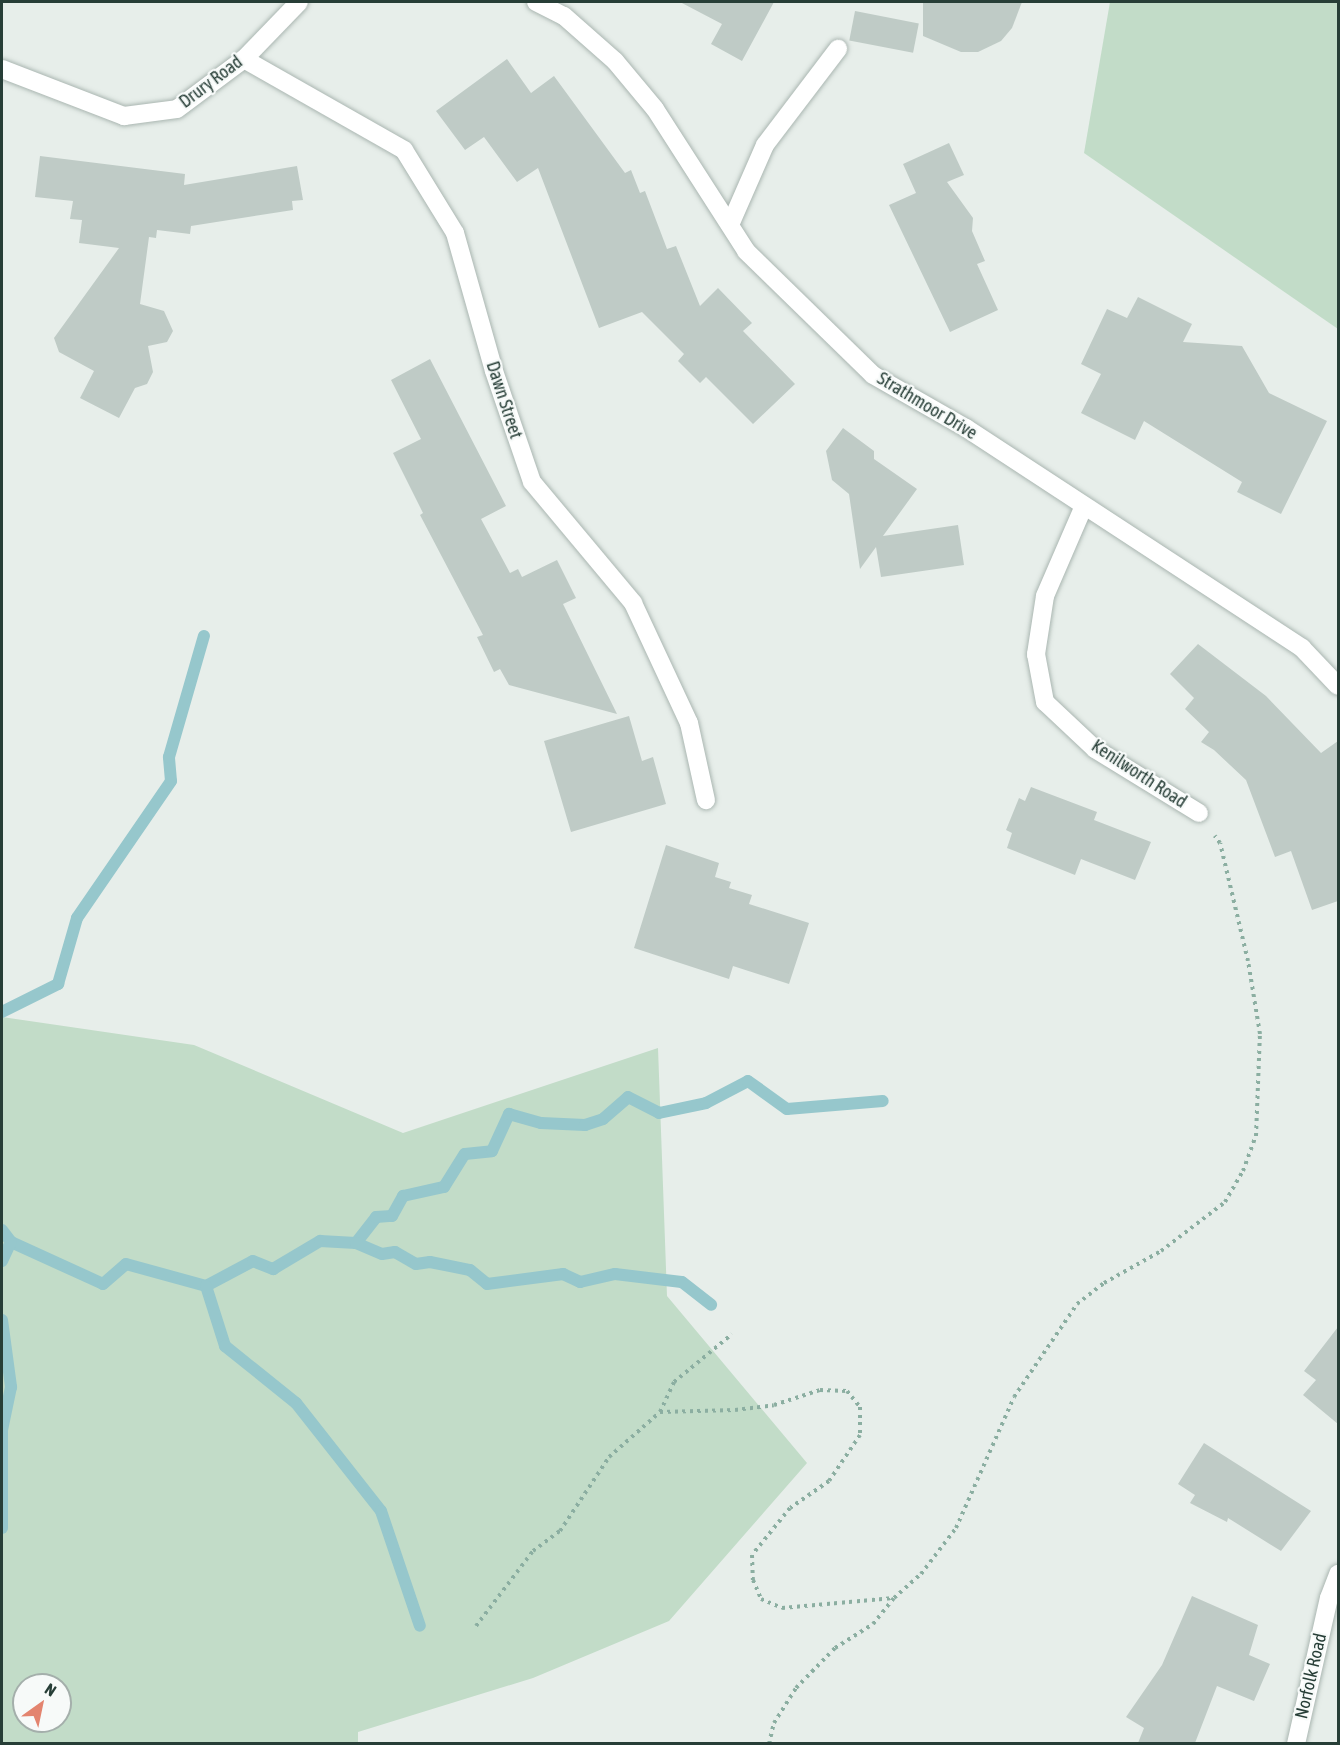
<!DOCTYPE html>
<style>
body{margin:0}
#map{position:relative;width:1340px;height:1745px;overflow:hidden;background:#e7eeea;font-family:"Asap Condensed",sans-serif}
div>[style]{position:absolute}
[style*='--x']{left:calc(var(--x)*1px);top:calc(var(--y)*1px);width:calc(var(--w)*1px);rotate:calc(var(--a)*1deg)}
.green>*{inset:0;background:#c2dcc8}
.stream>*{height:12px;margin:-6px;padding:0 6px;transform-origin:6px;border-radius:6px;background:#96c7cc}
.building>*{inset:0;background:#bfcbc6;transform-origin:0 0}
.path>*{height:4px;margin-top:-2px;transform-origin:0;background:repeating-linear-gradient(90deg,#8baea1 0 3px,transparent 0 7.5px)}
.roads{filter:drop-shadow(0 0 2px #aab6b1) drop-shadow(0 0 2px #aab6b1)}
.minor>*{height:18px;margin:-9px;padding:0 9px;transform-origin:9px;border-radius:9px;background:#fff}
span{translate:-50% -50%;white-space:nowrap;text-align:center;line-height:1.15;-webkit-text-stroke:4.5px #f7faf9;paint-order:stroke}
.street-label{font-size:18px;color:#273e37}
.frame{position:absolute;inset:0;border:3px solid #273e37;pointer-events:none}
.north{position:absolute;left:12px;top:1673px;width:60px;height:60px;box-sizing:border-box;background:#f7faf9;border:2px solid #a4afab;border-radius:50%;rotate:33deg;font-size:16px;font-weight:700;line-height:24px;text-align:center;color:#273e37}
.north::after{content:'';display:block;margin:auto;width:21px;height:27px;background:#e3846f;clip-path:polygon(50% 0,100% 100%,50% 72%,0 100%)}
</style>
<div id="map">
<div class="green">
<div style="clip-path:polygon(1110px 2px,1338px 2px,1338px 329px,1084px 153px)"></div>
<div style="clip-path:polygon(evenodd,2px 1017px,194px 1045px,403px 1133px,658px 1048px,667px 1296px,807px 1463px,669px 1621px,533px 1678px,358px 1732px,358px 1743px,2px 1743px,2px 1017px,24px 1685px,60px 1685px,60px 1721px,24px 1721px,24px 1685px)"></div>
</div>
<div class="stream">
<div style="--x:2;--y:1012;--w:63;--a:-26.6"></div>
<div style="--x:58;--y:984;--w:69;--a:-73.9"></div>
<div style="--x:77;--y:918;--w:166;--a:-55.5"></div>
<div style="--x:171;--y:781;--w:24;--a:-95"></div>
<div style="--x:169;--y:757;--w:126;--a:-73.9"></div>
<div style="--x:2;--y:1230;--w:15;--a:53"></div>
<div style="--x:11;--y:1242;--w:101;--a:24.5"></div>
<div style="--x:103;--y:1284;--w:30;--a:-41"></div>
<div style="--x:126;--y:1264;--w:83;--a:15.4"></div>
<div style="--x:206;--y:1286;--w:53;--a:-28"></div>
<div style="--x:253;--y:1261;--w:22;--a:22"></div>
<div style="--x:273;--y:1269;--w:55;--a:-30.8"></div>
<div style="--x:320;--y:1241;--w:36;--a:3"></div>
<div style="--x:356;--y:1243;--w:33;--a:-52"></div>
<div style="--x:376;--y:1217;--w:16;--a:-4"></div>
<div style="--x:392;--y:1216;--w:23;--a:-61"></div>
<div style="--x:403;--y:1196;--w:42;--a:-12.4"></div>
<div style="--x:444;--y:1187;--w:39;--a:-58"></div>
<div style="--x:465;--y:1154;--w:27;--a:-6"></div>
<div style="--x:492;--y:1151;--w:41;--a:-65.3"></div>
<div style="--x:509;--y:1114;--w:33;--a:16"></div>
<div style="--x:541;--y:1123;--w:44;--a:2.6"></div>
<div style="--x:585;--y:1125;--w:19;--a:-18"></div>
<div style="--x:603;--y:1119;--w:33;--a:-41"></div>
<div style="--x:628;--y:1097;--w:35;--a:27"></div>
<div style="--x:659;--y:1113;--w:48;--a:-12"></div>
<div style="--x:706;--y:1103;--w:47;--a:-27.6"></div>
<div style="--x:748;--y:1081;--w:48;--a:35.7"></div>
<div style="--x:787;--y:1109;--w:96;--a:-4.8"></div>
<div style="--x:356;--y:1243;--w:28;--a:23"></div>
<div style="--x:382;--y:1254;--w:13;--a:-9"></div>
<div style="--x:395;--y:1252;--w:24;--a:30"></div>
<div style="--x:416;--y:1264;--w:14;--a:-8"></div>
<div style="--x:430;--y:1262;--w:41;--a:11.3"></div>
<div style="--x:470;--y:1270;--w:22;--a:39"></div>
<div style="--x:487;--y:1284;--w:77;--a:-7.5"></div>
<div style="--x:563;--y:1274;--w:19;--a:25"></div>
<div style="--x:580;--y:1282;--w:36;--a:-13"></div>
<div style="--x:615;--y:1274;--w:67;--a:6.8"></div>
<div style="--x:682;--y:1282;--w:37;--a:38"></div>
<div style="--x:2;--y:1261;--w:21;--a:-65"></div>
<div style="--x:206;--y:1286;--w:63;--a:72.4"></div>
<div style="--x:225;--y:1346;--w:91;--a:38.8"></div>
<div style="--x:296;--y:1403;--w:137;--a:51.8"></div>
<div style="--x:381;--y:1511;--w:121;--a:71.3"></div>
<div style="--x:2;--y:1320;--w:68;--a:82.3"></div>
<div style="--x:11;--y:1387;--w:44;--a:101.8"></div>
<div style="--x:2;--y:1430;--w:98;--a:90"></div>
</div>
<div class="building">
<div style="clip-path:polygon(680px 2px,774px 2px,742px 61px,711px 44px,722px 24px)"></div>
<div style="clip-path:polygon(923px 2px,1022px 2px,1012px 28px,1001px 41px,978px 52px,961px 52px,923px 36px)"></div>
<div style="left:855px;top:11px;width:65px;height:30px;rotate:11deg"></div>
<div style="clip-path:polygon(507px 59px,531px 93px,554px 76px,625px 173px,631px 170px,640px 193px,645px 191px,667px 249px,676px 246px,700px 306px,718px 288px,752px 323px,743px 331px,795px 384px,753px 424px,706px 377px,700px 383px,678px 361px,684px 354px,642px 312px,599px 328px,538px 168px,517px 182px,484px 137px,465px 150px,436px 111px)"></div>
<div style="clip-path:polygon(949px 143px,964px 175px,947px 182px,973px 218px,972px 231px,985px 261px,977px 264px,998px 310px,950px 332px,889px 205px,916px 193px,903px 164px)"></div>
<div style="clip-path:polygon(40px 156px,185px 174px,184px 185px,297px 166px,303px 200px,292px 201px,293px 210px,191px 226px,190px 234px,157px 230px,156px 238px,149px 237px,140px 304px,164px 311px,173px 331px,167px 342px,148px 346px,153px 372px,147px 384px,135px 388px,119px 418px,80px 398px,94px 371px,59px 352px,54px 338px,119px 248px,79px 243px,82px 220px,70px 219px,73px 201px,35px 197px)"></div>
<div style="clip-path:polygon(1138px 297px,1192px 324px,1183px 342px,1242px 346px,1269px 393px,1327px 421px,1281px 514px,1237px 492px,1242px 482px,1144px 421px,1135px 440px,1081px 413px,1101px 374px,1081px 364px,1107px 309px,1127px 318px)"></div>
<div style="clip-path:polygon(430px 359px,506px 506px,481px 519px,510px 573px,518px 569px,522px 577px,557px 560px,576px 598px,563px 604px,617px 714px,509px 685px,500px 669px,494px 672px,477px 637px,483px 635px,420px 515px,423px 513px,393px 453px,421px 439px,391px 380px)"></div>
<div style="clip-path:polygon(843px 428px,874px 451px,874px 459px,917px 489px,883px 536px,958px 525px,964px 565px,881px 577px,876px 547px,860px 569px,849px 494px,832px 480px,826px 451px)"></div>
<div style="clip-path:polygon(1198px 644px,1266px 696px,1321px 753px,1338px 741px,1338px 901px,1312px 910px,1291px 851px,1275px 857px,1246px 780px,1214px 750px,1201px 742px,1209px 732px,1185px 709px,1194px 698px,1170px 674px)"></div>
<div style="clip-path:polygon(629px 716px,642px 761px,653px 757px,666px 804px,571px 832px,544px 741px)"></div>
<div style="clip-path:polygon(1031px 787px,1097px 812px,1094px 820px,1151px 842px,1135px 880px,1081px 859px,1075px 875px,1007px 848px,1012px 833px,1006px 830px,1019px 798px,1025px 801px)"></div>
<div style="clip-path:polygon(666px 845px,719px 863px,715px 877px,731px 882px,729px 888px,752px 895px,749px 904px,809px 923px,789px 984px,733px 966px,729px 979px,634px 948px)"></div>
<div style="clip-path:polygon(1338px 1327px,1338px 1424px,1303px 1395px,1316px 1380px,1304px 1371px)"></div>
<div style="clip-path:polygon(1204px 1443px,1311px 1511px,1281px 1551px,1228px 1518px,1227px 1522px,1190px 1503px,1195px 1495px,1178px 1484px)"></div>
<div style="clip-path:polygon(1192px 1596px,1258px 1625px,1249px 1655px,1270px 1664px,1254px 1701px,1217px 1686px,1195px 1743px,1138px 1743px,1144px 1728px,1126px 1717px,1162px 1665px)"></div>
</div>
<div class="path">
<div style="--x:660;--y:1412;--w:75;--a:-1.5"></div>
<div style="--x:735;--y:1410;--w:39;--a:-7"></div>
<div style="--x:774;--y:1405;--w:48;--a:-18.1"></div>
<div style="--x:820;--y:1390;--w:27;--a:2"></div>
<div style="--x:847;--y:1391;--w:21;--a:51"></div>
<div style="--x:860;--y:1407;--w:28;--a:90"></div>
<div style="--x:860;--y:1435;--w:55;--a:124"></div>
<div style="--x:829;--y:1481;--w:47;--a:145.3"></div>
<div style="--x:790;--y:1508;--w:60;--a:129"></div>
<div style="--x:752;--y:1555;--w:25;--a:88"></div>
<div style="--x:753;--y:1580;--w:21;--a:67"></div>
<div style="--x:761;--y:1599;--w:23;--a:23"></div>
<div style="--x:782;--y:1608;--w:112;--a:-5.1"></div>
<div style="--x:894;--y:1598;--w:36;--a:-42"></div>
<div style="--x:921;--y:1574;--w:58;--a:-52.7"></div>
<div style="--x:956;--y:1528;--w:143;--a:-66.1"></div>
<div style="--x:1014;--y:1397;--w:112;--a:-55.9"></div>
<div style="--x:1077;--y:1304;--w:34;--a:-38"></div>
<div style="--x:1104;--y:1283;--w:65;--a:-29.3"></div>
<div style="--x:1161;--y:1251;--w:81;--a:-37.4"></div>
<div style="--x:1225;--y:1202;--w:36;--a:-60"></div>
<div style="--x:1243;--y:1171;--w:37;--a:-70"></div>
<div style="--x:1256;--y:1136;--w:102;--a:-87.8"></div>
<div style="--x:1260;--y:1034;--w:74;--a:-99.3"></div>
<div style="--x:1248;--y:961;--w:121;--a:-103.3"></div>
<div style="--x:1220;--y:843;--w:9;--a:-126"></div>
<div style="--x:476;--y:1626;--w:94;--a:-52.8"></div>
<div style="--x:533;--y:1551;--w:34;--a:-37"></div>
<div style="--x:560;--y:1531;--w:89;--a:-56.5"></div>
<div style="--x:609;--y:1457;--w:68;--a:-41.4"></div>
<div style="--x:660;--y:1412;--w:33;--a:-65"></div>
<div style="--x:674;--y:1382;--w:75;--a:-39.6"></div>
<div style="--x:769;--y:1744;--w:22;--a:-77"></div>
<div style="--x:774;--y:1723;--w:41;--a:-57.8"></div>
<div style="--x:796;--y:1688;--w:56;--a:-45.7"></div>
<div style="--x:835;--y:1648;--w:45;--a:-32.3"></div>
<div style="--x:873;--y:1624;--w:33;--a:-51"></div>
</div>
<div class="roads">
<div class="minor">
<div style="--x:536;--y:2;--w:31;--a:27"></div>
<div style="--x:564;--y:16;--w:68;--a:41.4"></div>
<div style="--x:615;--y:61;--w:62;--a:50.2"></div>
<div style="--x:655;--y:109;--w:169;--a:57.3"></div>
<div style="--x:746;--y:251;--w:177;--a:44.3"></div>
<div style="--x:873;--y:375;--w:107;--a:29.7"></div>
<div style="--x:966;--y:428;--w:402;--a:33.2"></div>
<div style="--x:1302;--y:648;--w:52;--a:46.5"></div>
<div style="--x:244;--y:59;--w:184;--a:29.6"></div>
<div style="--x:404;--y:150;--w:97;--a:58.4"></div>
<div style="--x:455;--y:233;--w:143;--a:74.2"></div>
<div style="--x:494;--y:371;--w:117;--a:71.1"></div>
<div style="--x:532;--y:482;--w:158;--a:50.1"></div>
<div style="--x:633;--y:603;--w:132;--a:65"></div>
<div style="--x:689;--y:723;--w:79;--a:77.6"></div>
<div style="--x:2;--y:69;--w:131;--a:21.1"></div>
<div style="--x:124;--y:116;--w:53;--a:-7.5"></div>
<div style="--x:177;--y:109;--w:84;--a:-36.7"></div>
<div style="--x:244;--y:59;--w:79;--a:-46"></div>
<div style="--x:730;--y:225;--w:87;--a:-66.4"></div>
<div style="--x:765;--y:145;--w:121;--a:-52.8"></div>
<div style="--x:1083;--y:508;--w:96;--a:113.4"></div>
<div style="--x:1045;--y:596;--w:59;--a:98.8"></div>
<div style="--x:1036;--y:654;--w:49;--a:79.4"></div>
<div style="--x:1045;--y:702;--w:69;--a:43.2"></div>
<div style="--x:1095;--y:749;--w:122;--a:31.6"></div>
<div style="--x:1296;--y:1744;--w:150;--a:-77.3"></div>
<div style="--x:1329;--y:1598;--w:26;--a:-69"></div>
</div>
</div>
<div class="street-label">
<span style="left:211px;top:82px;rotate:-37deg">Drury Road</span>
<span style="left:504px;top:400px;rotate:72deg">Dawn Street</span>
<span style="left:927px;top:406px;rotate:31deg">Strathmoor Drive</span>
<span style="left:1139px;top:774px;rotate:33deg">Kenilworth Road</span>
<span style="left:1311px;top:1676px;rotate:-77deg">Norfolk Road</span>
</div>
<div class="frame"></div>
<div class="north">N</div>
</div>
